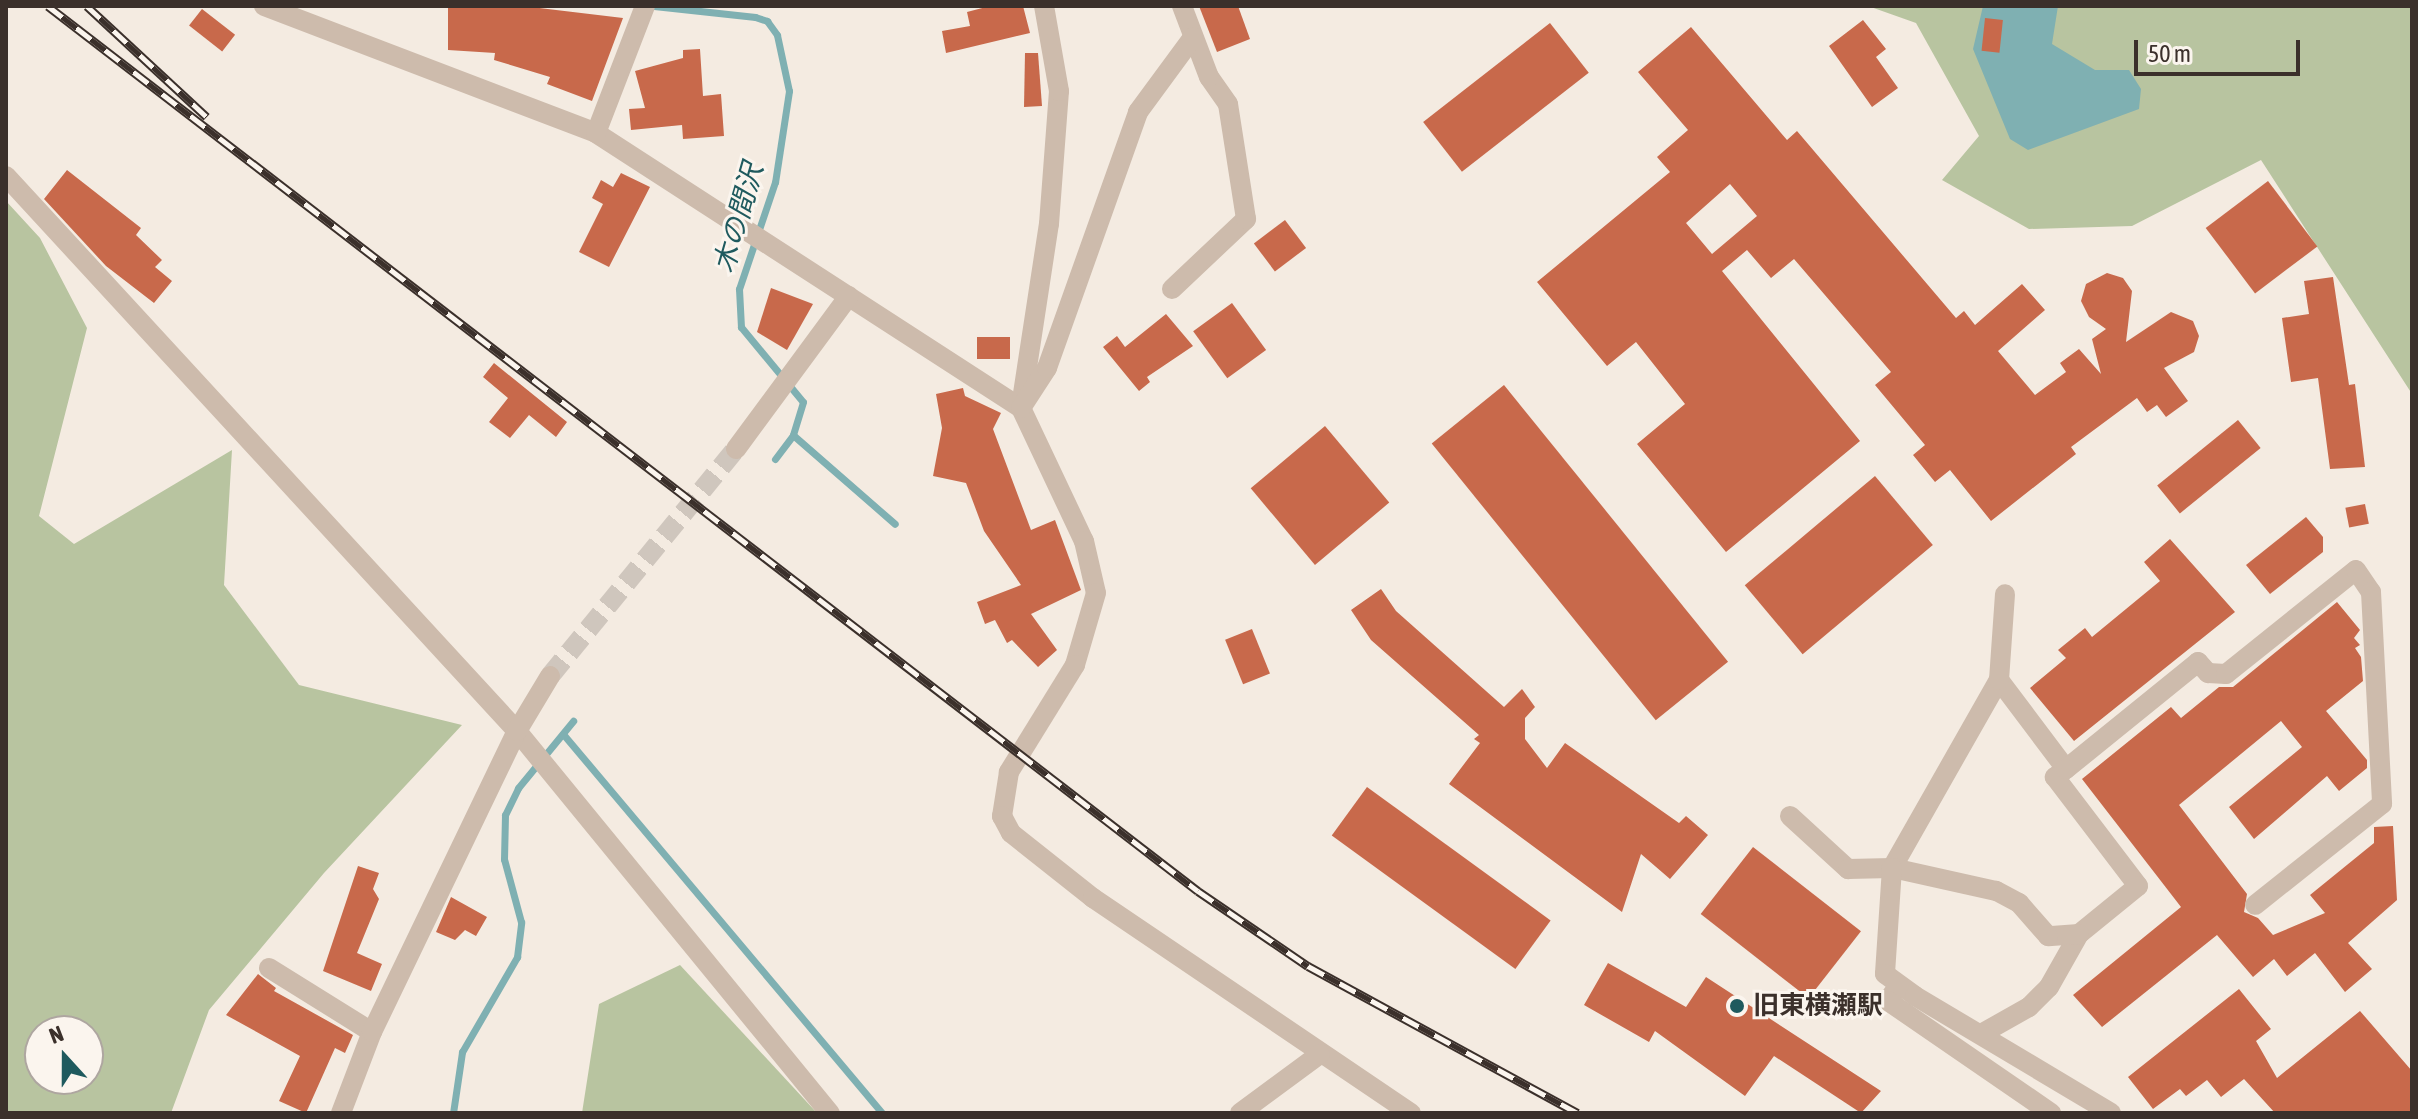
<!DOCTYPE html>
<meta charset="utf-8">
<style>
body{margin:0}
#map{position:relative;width:2418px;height:1119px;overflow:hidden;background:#f4ebe1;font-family:"Asap Condensed","Noto Sans JP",sans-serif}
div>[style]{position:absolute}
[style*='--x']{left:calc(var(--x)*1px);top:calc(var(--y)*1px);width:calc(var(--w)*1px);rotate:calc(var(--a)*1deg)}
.green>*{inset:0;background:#b8c4a0}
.water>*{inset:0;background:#7fb0b2}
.stream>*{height:7px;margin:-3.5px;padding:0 3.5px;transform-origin:3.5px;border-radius:3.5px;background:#7fb0b2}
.building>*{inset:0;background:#c8694b;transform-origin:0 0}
.minor-tunnel>*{height:20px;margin-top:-10px;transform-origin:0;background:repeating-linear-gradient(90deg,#cfc6bd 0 20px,transparent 0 30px)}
.minor>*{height:20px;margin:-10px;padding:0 10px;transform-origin:10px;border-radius:10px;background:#cdbbac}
.rail>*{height:9px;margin-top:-4.5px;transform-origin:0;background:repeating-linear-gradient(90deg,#fbf5ee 0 18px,#3b302b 0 36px);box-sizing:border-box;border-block:2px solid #3b302b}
.dots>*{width:22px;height:22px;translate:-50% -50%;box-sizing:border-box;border:4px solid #fbf5ee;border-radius:50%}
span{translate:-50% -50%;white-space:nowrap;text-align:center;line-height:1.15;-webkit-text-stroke:6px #fbf5ee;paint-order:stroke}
.poi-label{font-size:26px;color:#3b302b;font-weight:700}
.left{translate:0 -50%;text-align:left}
.water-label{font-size:28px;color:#1f5a5e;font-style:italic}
.frame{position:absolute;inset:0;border:8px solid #3b302b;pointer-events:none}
.north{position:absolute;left:24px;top:1015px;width:80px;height:80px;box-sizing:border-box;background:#fbf5ee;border:2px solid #aea6a0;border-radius:50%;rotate:339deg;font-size:22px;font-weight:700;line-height:32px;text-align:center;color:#3b302b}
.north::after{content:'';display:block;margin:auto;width:28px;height:36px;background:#1f5a5e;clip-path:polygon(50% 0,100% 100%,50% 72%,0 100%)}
.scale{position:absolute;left:2134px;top:40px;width:166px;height:36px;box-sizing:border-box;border:4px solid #3b302b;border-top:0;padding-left:10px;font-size:24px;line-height:28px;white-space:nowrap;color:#3b302b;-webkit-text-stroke:6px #fbf5ee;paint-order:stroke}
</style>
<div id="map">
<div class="green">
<div style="clip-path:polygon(1868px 6px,2412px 6px,2412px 394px,2261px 160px,2132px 226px,2029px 229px,1942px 180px,1979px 136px,1916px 23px)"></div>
<div style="clip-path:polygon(evenodd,6px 201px,40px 238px,87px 328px,39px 516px,74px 544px,232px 450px,224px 585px,299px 685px,462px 725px,324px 873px,209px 1010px,171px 1113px,6px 1113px,6px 201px,40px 1031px,88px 1031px,88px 1079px,40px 1079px,40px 1031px)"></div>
<div style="clip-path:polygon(680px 965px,817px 1113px,582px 1113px,599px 1004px)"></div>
</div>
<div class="water">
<div style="clip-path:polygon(1983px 6px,2058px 6px,2052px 44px,2095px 70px,2129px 70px,2141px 89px,2139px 109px,2028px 150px,2010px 139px,1973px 49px)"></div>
</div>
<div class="stream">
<div style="--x:654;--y:6;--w:102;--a:6.2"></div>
<div style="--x:755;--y:17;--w:13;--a:18"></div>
<div style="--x:767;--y:21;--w:17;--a:54"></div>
<div style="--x:777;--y:35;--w:57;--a:77.9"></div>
<div style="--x:789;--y:91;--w:92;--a:98.7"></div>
<div style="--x:775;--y:182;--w:113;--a:108.6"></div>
<div style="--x:739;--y:289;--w:38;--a:87"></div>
<div style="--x:741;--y:327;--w:97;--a:50.4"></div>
<div style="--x:803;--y:402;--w:34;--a:107"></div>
<div style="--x:793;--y:435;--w:135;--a:41.1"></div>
<div style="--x:775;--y:459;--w:30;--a:-53"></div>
<div style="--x:563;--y:734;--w:495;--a:49.9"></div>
<div style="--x:453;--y:1113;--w:62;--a:-81.6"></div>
<div style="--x:462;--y:1052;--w:110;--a:-59.9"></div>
<div style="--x:517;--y:957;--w:35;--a:-83"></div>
<div style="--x:521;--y:922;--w:65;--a:-105.1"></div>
<div style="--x:504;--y:859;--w:44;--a:-88.7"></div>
<div style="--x:505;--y:815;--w:30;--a:-64"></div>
<div style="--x:518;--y:788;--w:87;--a:-50.6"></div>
</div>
<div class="building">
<div style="clip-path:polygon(448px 6px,531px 7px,623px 18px,592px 101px,547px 84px,550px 77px,494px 60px,495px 53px,448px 50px)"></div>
<div style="clip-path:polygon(990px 6px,1023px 6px,1030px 33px,946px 53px,942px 31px,970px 26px,967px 12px)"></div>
<div style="clip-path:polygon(1199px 6px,1238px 6px,1250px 39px,1217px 52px)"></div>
<div style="left:202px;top:9px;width:42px;height:21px;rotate:38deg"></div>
<div style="left:1985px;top:18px;width:18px;height:33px;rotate:6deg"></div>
<div style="clip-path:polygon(1863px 20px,1886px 49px,1876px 57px,1898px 88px,1872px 107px,1829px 46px)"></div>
<div style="left:1550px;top:23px;width:63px;height:161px;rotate:52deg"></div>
<div style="clip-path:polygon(evenodd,1691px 27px,1787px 140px,1797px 131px,1956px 318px,1964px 311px,1975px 325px,2022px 284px,2045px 310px,1998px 351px,2035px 395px,2066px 372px,2060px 363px,2079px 349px,2101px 374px,2092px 339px,2106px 329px,2089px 317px,2081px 301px,2086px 284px,2107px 273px,2123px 278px,2132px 291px,2126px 342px,2171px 312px,2193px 321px,2199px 336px,2194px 352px,2164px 368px,2188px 401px,2166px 417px,2157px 405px,2147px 412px,2137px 398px,2071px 447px,2076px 454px,1991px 521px,1950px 470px,1935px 482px,1913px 455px,1925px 445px,1875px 385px,1891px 372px,1794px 259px,1771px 278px,1747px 250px,1722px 271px,1860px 441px,1726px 552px,1637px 444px,1685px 404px,1636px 342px,1607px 366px,1537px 282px,1670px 172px,1657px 157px,1688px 130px,1638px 72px,1691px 27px,1730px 184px,1757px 216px,1712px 254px,1686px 223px,1730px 184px)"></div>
<div style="clip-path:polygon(700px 49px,703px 96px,721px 94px,724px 136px,683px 139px,682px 125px,631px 130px,629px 109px,645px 108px,635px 71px,683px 58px,683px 50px)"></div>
<div style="clip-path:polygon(1025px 53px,1038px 53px,1042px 106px,1024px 107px)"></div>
<div style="clip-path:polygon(67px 170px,141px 228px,136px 235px,162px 260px,155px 267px,172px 281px,154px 303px,106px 266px,44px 199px)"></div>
<div style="clip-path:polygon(621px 173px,650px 187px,609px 267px,579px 252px,603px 204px,592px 198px,601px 180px,613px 187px)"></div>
<div style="left:2268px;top:181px;width:82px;height:78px;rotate:53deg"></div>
<div style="left:1285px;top:220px;width:35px;height:39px;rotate:53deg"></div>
<div style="clip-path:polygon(2333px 277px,2349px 385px,2355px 384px,2365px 467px,2330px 469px,2318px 378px,2291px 382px,2282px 318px,2309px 314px,2304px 281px)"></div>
<div style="clip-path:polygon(771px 288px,813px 304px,787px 350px,757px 332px)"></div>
<div style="left:1232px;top:303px;width:58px;height:48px;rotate:54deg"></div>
<div style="clip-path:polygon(1166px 314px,1193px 346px,1147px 377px,1150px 382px,1139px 391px,1103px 347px,1117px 336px,1125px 347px)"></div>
<div style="left:977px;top:337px;width:33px;height:22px"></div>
<div style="clip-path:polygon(494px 363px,567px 422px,556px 437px,529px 415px,510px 438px,489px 422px,508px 398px,483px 377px)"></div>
<div style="left:1504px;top:385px;width:356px;height:93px;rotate:51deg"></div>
<div style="clip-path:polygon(963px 388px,965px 396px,1001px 413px,993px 429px,1031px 530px,1055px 520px,1081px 590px,1031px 614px,1057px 650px,1038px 667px,1012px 640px,1007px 643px,995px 620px,985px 624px,977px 602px,1021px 585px,984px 531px,966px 483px,933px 476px,942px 428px,936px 394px)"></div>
<div style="left:2238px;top:420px;width:36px;height:104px;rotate:51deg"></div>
<div style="left:1325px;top:426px;width:100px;height:97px;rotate:50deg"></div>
<div style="left:1875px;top:476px;width:90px;height:170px;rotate:50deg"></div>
<div style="left:2365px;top:504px;width:20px;height:20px;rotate:79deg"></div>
<div style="clip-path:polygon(2306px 517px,2323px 537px,2323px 552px,2270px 594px,2246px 565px)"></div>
<div style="clip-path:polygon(2170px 539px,2235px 612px,2074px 741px,2030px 688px,2066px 658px,2058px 650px,2085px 628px,2092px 637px,2160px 581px,2144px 562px)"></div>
<div style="clip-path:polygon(1381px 589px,1396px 611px,1504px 707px,1522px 689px,1535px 707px,1525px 718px,1525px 739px,1547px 768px,1565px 743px,1679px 823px,1686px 816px,1708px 835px,1670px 879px,1641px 854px,1622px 912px,1449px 784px,1480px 743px,1474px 739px,1479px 735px,1371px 640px,1351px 610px)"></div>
<div style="clip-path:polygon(2337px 602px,2360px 630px,2354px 638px,2360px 645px,2355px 648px,2361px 657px,2363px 681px,2326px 711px,2367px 760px,2367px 768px,2339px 791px,2327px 776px,2254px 839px,2229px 807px,2302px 747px,2281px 721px,2179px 805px,2247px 894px,2244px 912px,2258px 918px,2273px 935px,2325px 913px,2310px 895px,2374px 843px,2374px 827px,2393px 826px,2397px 900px,2348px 943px,2372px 969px,2345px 992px,2315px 953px,2287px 976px,2274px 959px,2253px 977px,2217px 935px,2102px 1027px,2073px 995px,2181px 907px,2082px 779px,2171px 707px,2181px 718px,2219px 687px,2233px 687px)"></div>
<div style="left:1252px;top:629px;width:48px;height:29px;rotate:68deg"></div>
<div style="left:1367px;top:787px;width:227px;height:60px;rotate:36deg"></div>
<div style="left:1753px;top:847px;width:137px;height:85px;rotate:38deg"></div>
<div style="clip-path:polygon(358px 866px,379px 873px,373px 889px,379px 899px,357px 953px,382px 964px,371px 991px,323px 971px)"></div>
<div style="clip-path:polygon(451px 897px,487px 917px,476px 936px,465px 930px,455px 940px,436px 932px)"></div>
<div style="clip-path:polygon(1608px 963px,1686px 1007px,1706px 977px,1881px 1091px,1861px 1113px,1774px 1056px,1745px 1096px,1655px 1031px,1649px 1042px,1584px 1005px)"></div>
<div style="clip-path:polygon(258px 974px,276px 988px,274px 991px,353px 1035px,345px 1053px,335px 1048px,306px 1113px,279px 1101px,300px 1056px,226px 1015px)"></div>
<div style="clip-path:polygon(2239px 989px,2271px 1029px,2256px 1041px,2277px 1078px,2360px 1011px,2412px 1071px,2412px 1113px,2275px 1113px,2244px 1079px,2221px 1097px,2207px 1080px,2186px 1096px,2180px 1089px,2153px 1109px,2128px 1077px)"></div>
</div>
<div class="minor-tunnel">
<div style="--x:550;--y:676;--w:293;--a:-50.7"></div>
</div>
<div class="minor">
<div style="--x:264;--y:6;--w:355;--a:20.9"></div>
<div style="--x:596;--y:133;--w:506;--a:32.91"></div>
<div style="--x:1021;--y:408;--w:147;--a:64.7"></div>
<div style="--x:1084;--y:541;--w:53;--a:77"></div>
<div style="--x:1096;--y:593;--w:75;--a:106.3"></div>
<div style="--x:1075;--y:665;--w:126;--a:121.7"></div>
<div style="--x:1009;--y:772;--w:45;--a:99"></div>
<div style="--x:1002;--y:816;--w:19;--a:62"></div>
<div style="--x:1011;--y:833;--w:105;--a:38.4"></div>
<div style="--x:1093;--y:898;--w:384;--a:34.1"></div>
<div style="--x:596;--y:133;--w:136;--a:-68.9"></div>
<div style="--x:6;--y:176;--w:754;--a:47.36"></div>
<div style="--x:517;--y:731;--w:494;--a:50.7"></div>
<div style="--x:1172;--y:289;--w:102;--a:-43.4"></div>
<div style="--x:1246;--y:219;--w:116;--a:-98.9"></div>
<div style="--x:1228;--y:104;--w:33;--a:-125"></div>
<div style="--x:1209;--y:77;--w:76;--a:-110.8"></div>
<div style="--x:1022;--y:400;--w:178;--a:-81.3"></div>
<div style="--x:1049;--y:224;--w:133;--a:-85.7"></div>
<div style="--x:1059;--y:91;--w:86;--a:-100"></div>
<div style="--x:1021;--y:408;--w:48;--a:-57"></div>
<div style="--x:1047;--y:368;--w:272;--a:-70.4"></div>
<div style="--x:1138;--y:112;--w:93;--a:-53.7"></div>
<div style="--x:736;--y:449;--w:190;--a:-53.6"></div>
<div style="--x:1999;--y:680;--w:111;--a:53"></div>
<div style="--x:2066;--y:769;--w:14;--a:144"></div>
<div style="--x:2055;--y:777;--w:137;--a:52.7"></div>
<div style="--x:2138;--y:886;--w:76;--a:140.9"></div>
<div style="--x:2066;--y:769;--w:170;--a:-39"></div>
<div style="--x:2198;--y:662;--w:15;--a:48"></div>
<div style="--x:2208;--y:673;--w:18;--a:3"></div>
<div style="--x:2226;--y:674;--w:166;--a:-38.7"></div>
<div style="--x:2356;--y:570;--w:27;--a:56"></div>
<div style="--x:2371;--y:592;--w:212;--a:87"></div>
<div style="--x:2382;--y:804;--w:162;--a:141.5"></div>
<div style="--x:1790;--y:816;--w:79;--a:42.4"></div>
<div style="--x:1848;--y:869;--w:44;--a:-1.3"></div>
<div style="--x:1892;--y:868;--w:216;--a:-60.4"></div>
<div style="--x:1999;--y:680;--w:86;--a:-86"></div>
<div style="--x:269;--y:968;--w:121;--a:31.9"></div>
<div style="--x:1899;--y:985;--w:19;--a:125"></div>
<div style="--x:1888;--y:1001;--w:198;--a:34.5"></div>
<div style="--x:1981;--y:1034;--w:55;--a:-29.4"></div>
<div style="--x:2029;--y:1007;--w:28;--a:-45"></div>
<div style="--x:2049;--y:987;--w:61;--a:-60.5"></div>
<div style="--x:2079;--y:934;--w:31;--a:176"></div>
<div style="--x:2048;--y:936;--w:44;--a:-131.3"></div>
<div style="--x:2019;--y:903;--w:26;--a:-152"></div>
<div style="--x:1996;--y:891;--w:107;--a:-167.5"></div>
<div style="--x:1892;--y:868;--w:106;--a:93.8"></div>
<div style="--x:1885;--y:974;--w:37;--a:36"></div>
<div style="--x:1915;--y:996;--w:228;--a:30.8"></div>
<div style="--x:341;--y:1113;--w:87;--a:-69.1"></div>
<div style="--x:372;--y:1032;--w:334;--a:-64.3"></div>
<div style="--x:517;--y:731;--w:64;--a:-59"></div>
<div style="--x:1240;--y:1113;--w:99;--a:-36.4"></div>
</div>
<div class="rail">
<div style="--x:48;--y:6;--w:1451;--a:37.58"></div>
<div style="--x:1198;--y:891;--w:133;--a:34.3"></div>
<div style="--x:1308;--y:966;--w:307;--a:28.6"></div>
<div style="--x:87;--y:6;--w:163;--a:42.8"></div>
</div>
<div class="dots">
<div style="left:1737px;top:1006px;background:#1f5a5e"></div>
</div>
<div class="poi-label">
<span class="left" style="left:1753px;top:1006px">旧東横瀬駅</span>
</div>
<div class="water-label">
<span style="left:738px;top:218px;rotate:-74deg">木の間沢</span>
</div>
<div class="frame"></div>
<div class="north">N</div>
<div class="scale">50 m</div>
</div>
